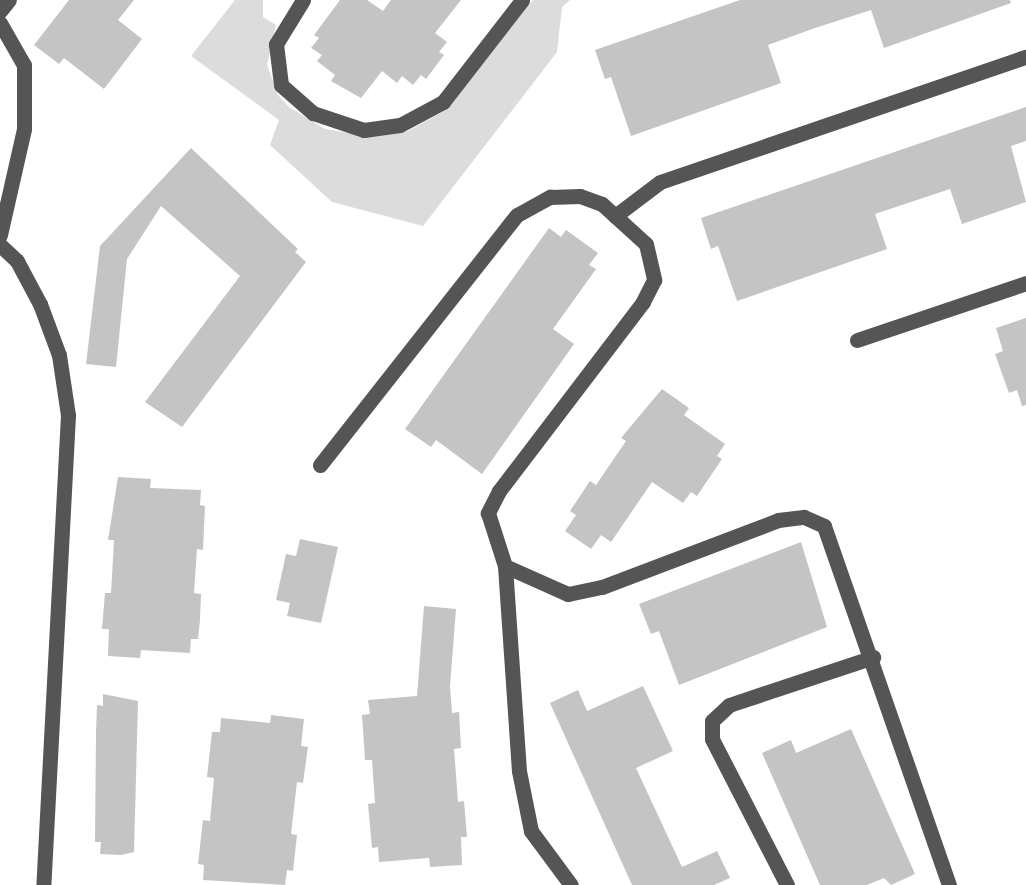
<!DOCTYPE html>
<style>
body{margin:0}
#map{position:relative;width:1026px;height:885px;overflow:hidden;background:#fff;font-family:"Public Sans",sans-serif}
div>[style]{position:absolute}
[style*='--x']{left:calc(var(--x)*1px);top:calc(var(--y)*1px);width:calc(var(--w)*1px);rotate:calc(var(--a)*1deg)}
.green>*{inset:0;background:#dcdcdc}
.building>*{inset:0;background:#c4c4c4}
.minor>*{height:15px;margin:-7.5px;padding:0 7.5px;transform-origin:7.5px;border-radius:7.5px;background:#555}
span{translate:-50% -50%;white-space:nowrap;text-align:center;line-height:1.15;-webkit-text-stroke:4.5px #fff;paint-order:stroke}
</style>
<div id="map">
<div class="green">
<div style="clip-path:polygon(235px 0,263px 0,263px 17px,276px 25px,267px 65px,278px 95px,289px 107px,325px 129px,374px 137px,408px 131px,446px 110px,533px 0,570px 0,562px 7px,557px 52px,423px 226px,332px 202px,270px 145px,279px 120px,191px 56px)"></div>
</div>
<div class="building">
<div style="clip-path:polygon(69px 0,134px 0,118px 20px,142px 39px,104px 89px,64px 58px,59px 64px,34px 45px)"></div>
<div style="clip-path:polygon(340px 0,367px 0,383px 11px,391px 0,461px 0,435px 33px,447px 42px,439px 52px,444px 55px,426px 79px,421px 75px,413px 85px,402px 76px,397px 83px,382px 71px,361px 98px,331px 81px,335px 75px,317px 61px,322px 55px,311px 48px,319px 38px,314px 35px)"></div>
<div style="clip-path:polygon(740px 0,1010px 0,1011px 3px,884px 48px,871px 10px,815px 28px,768px 45px,781px 83px,631px 136px,611px 77px,605px 79px,595px 50px)"></div>
<div style="clip-path:polygon(1026px 107px,1026px 141px,1011px 146px,1026px 202px,962px 224px,950px 189px,875px 214px,887px 249px,737px 301px,718px 246px,711px 249px,701px 218px)"></div>
<div style="clip-path:polygon(191px 148px,298px 249px,295px 252px,306px 262px,182px 427px,145px 402px,240px 276px,161px 206px,127px 259px,116px 367px,86px 364px,100px 246px)"></div>
<div style="clip-path:polygon(549px 228px,561px 237px,566px 230px,598px 253px,589px 265px,596px 269px,553px 329px,574px 344px,482px 474px,436px 440px,431px 447px,405px 429px)"></div>
<div style="clip-path:polygon(1026px 318px,1026px 405px,1022px 406px,1017px 390px,1009px 393px,995px 354px,1003px 351px,996px 328px)"></div>
<div style="clip-path:polygon(662px 389px,689px 408px,684px 415px,725px 444px,717px 456px,722px 459px,697px 496px,691px 492px,683px 503px,652px 482px,611px 542px,601px 535px,591px 549px,565px 531px,576px 515px,570px 511px,590px 481px,596px 485px,626px 441px,621px 438px)"></div>
<div style="clip-path:polygon(118px 477px,151px 479px,150px 488px,201px 490px,200px 505px,205px 506px,203px 550px,197px 549px,194px 593px,201px 594px,200px 620px,198px 639px,191px 639px,190px 653px,141px 650px,140px 658px,108px 656px,109px 629px,102px 629px,105px 593px,111px 593px,114px 540px,108px 540px)"></div>
<div style="clip-path:polygon(300px 539px,338px 547px,321px 623px,287px 616px,290px 603px,276px 600px,286px 554px,296px 556px)"></div>
<div style="clip-path:polygon(801px 542px,827px 627px,679px 685px,659px 631px,651px 634px,639px 604px)"></div>
<div style="clip-path:polygon(424px 606px,456px 609px,450px 686px,452px 713px,459px 712px,461px 748px,454px 749px,458px 802px,464px 801px,467px 837px,461px 837px,462px 865px,430px 867px,429px 858px,379px 862px,378px 847px,372px 848px,368px 804px,375px 803px,372px 760px,365px 760px,362px 715px,370px 714px,368px 700px,417px 696px)"></div>
<div style="clip-path:polygon(643px 686px,673px 751px,636px 768px,682px 867px,717px 851px,730px 878px,714px 885px,632px 885px,550px 703px,578px 690px,587px 711px)"></div>
<div style="clip-path:polygon(103px 694px,138px 701px,134px 852px,121px 855px,100px 854px,101px 842px,95px 842px,96px 733px,97px 705px,103px 706px)"></div>
<div style="clip-path:polygon(271px 715px,304px 719px,301px 746px,308px 747px,303px 783px,297px 782px,291px 834px,297px 835px,293px 871px,287px 870px,285px 885px,203px 880px,204px 865px,198px 864px,203px 820px,210px 821px,214px 778px,207px 777px,212px 732px,220px 732px,221px 718px,270px 723px)"></div>
<div style="clip-path:polygon(851px 729px,915px 874px,891px 885px,884px 878px,867px 885px,820px 885px,762px 753px,791px 740px,796px 753px)"></div>
</div>
<div class="minor">
<div style="--x:303;--y:0;--w:52;--a:121.5"></div>
<div style="--x:276;--y:44;--w:41;--a:83"></div>
<div style="--x:281;--y:85;--w:43;--a:41.2"></div>
<div style="--x:313;--y:113;--w:54;--a:18.4"></div>
<div style="--x:364;--y:130;--w:36;--a:-8"></div>
<div style="--x:400;--y:125;--w:49;--a:-28.1"></div>
<div style="--x:443;--y:102;--w:129;--a:-52.2"></div>
<div style="--x:0;--y:11;--w:14;--a:-51"></div>
<div style="--x:0;--y:23;--w:48;--a:60.3"></div>
<div style="--x:24;--y:65;--w:64;--a:90"></div>
<div style="--x:24;--y:129;--w:109;--a:102.8"></div>
<div style="--x:615;--y:216;--w:56;--a:-37.1"></div>
<div style="--x:660;--y:182;--w:387;--a:-18.9"></div>
<div style="--x:0;--y:245;--w:23;--a:43"></div>
<div style="--x:17;--y:261;--w:49;--a:61.9"></div>
<div style="--x:40;--y:304;--w:54;--a:69.6"></div>
<div style="--x:59;--y:355;--w:61;--a:81.5"></div>
<div style="--x:68;--y:415;--w:471;--a:93"></div>
<div style="--x:857;--y:340;--w:178;--a:-18.6"></div>
<div style="--x:320;--y:465;--w:318;--a:-51.8"></div>
<div style="--x:517;--y:215;--w:38;--a:-29"></div>
<div style="--x:550;--y:197;--w:30;--a:-2"></div>
<div style="--x:580;--y:196;--w:23;--a:20"></div>
<div style="--x:602;--y:204;--w:59;--a:42.3"></div>
<div style="--x:646;--y:244;--w:37;--a:77"></div>
<div style="--x:654;--y:280;--w:25;--a:117"></div>
<div style="--x:643;--y:302;--w:238;--a:127.3"></div>
<div style="--x:499;--y:491;--w:25;--a:117"></div>
<div style="--x:488;--y:513;--w:56;--a:72.2"></div>
<div style="--x:505;--y:566;--w:205;--a:86.1"></div>
<div style="--x:519;--y:771;--w:61;--a:78.7"></div>
<div style="--x:531;--y:831;--w:67;--a:53.5"></div>
<div style="--x:505;--y:566;--w:69;--a:24"></div>
<div style="--x:568;--y:594;--w:35;--a:-12"></div>
<div style="--x:602;--y:587;--w:188;--a:-20.8"></div>
<div style="--x:778;--y:520;--w:26;--a:-7"></div>
<div style="--x:804;--y:517;--w:22;--a:24"></div>
<div style="--x:824;--y:526;--w:380;--a:70.8"></div>
<div style="--x:787;--y:885;--w:164;--a:-117.2"></div>
<div style="--x:712;--y:739;--w:18;--a:-90"></div>
<div style="--x:712;--y:721;--w:23;--a:-43"></div>
<div style="--x:729;--y:705;--w:152;--a:-18.4"></div>
</div>
</div>
